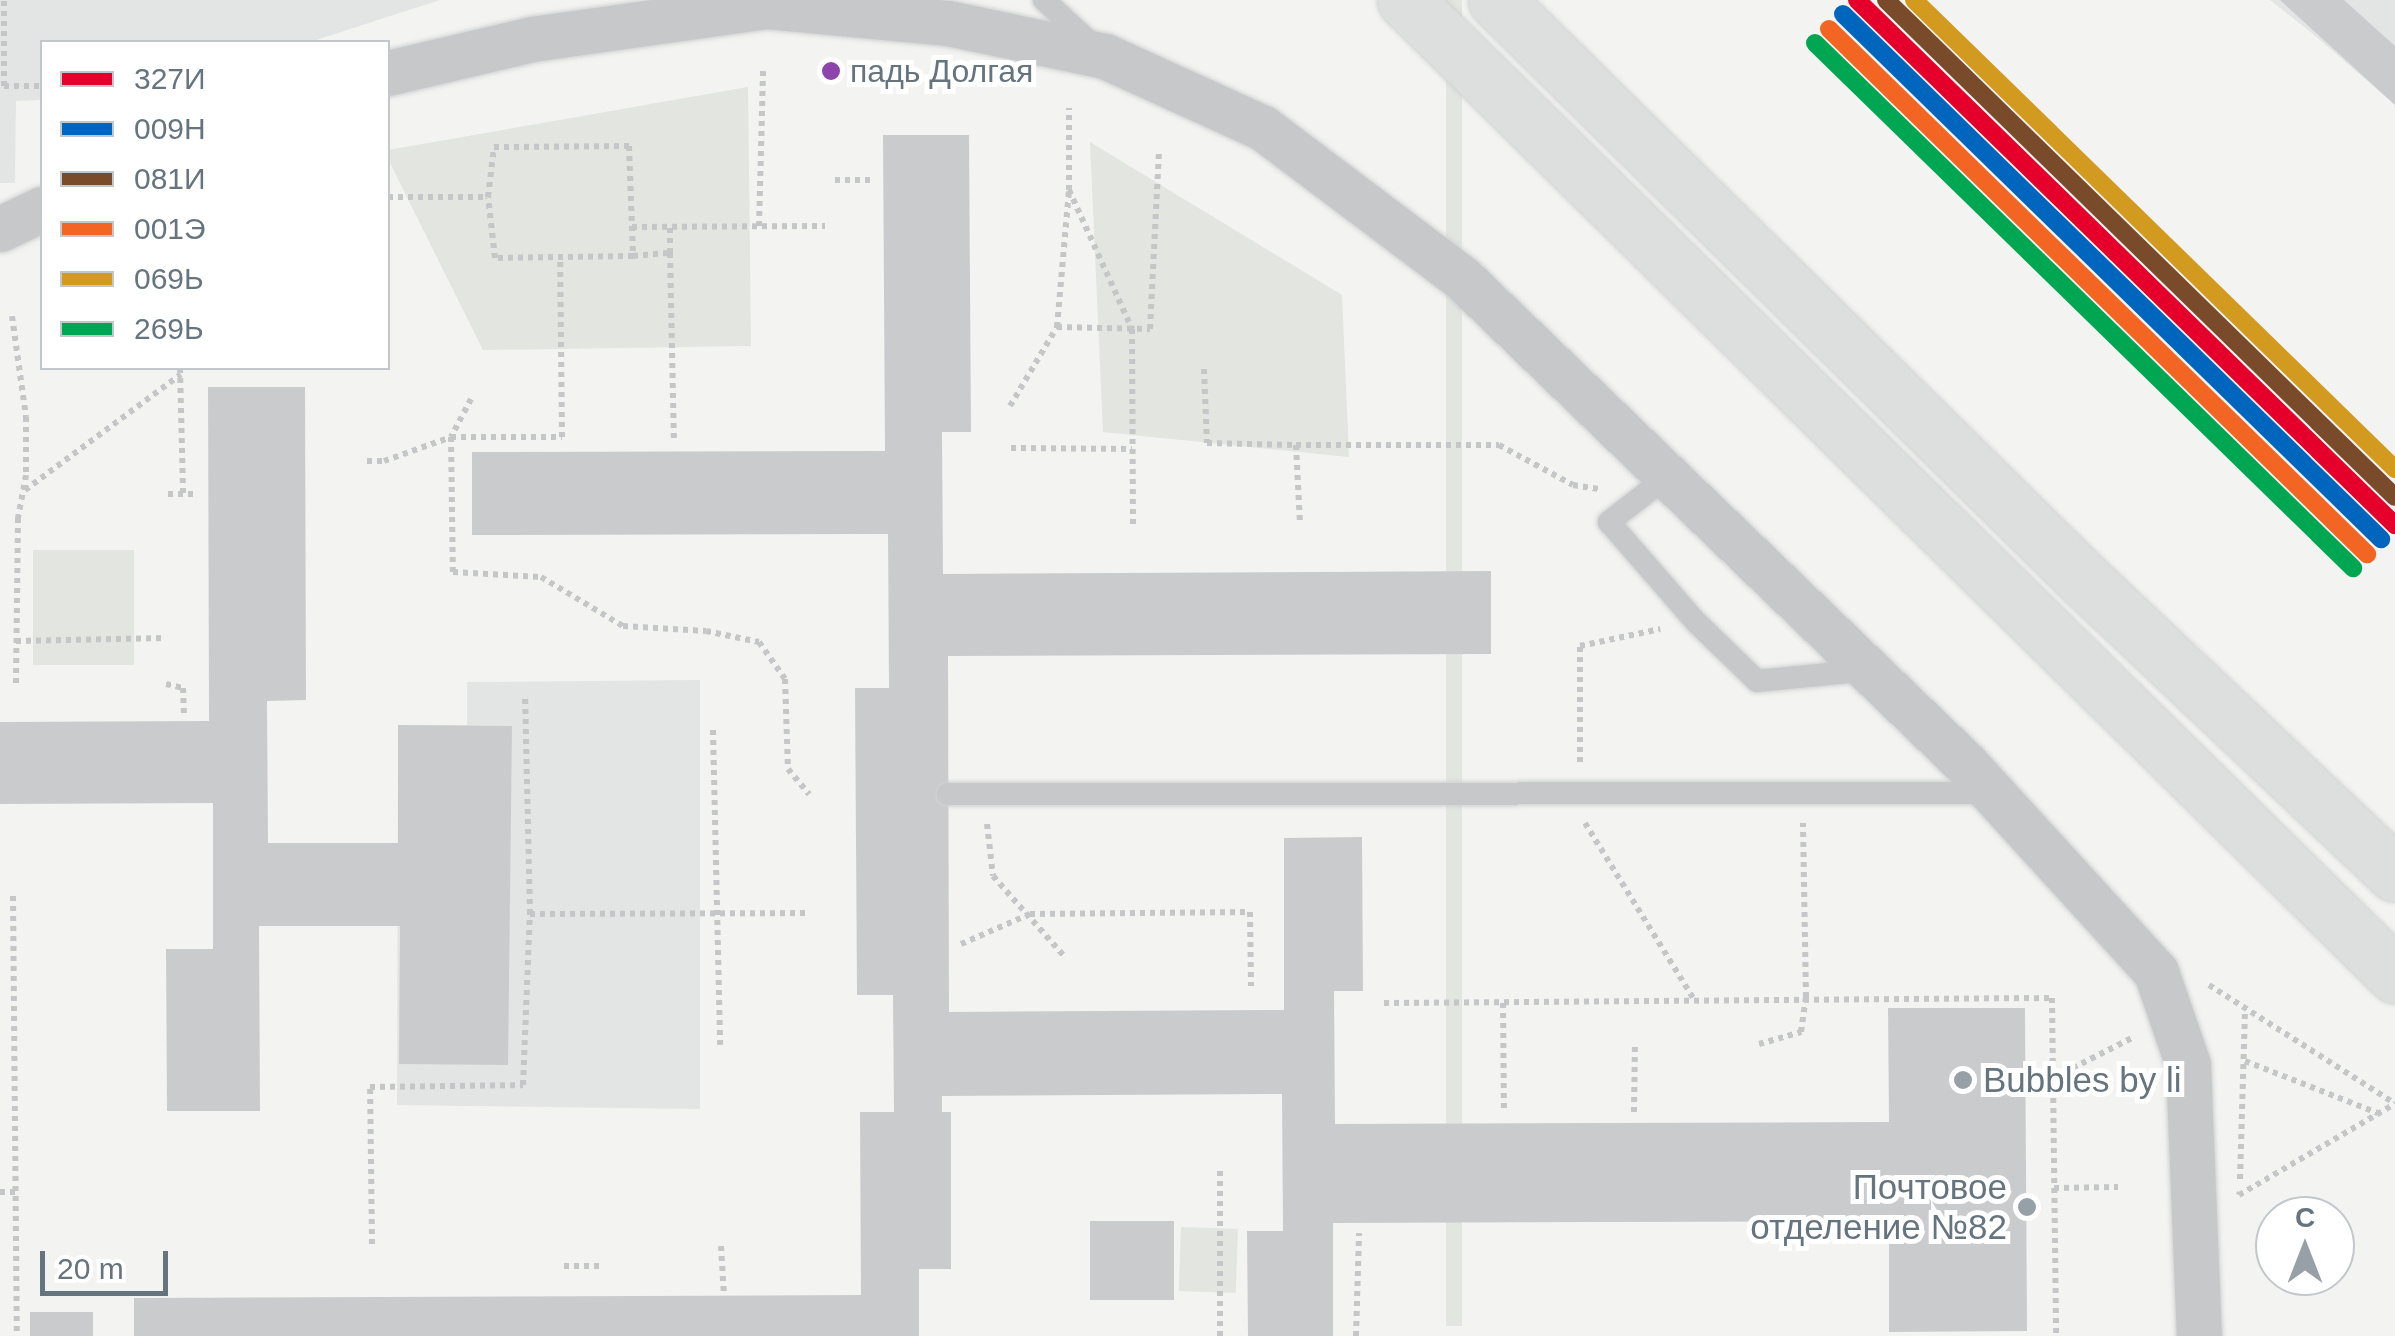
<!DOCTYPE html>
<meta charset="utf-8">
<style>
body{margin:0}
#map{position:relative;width:2395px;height:1336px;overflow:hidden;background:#f3f3f2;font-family:Helvetica,sans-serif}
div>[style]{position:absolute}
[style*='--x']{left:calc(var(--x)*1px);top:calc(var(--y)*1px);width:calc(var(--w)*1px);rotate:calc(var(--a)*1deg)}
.built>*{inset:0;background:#e3e4e4}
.green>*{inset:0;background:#e2e5e0;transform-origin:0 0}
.building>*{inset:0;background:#cacbcc;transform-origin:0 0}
.path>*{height:6px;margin-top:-3px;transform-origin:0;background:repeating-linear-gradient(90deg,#c5c6c7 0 5px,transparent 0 10px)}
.roads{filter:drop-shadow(0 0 2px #d0d1d1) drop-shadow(0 0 2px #d0d1d1)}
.service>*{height:22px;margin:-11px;padding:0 11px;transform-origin:11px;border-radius:11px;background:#c7c8c9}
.minor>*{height:45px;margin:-22.5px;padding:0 22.5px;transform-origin:22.5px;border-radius:22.5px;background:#c7c8c9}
.primary>*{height:55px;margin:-27.5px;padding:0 27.5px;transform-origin:27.5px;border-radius:27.5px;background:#dddede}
.rail-1>*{height:18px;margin:-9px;padding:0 9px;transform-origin:9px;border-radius:9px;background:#e4002b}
.rail-2>*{height:18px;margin:-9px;padding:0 9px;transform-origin:9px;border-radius:9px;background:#0065bd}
.rail-3>*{height:18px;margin:-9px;padding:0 9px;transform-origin:9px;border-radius:9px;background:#7a4b2a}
.rail-4>*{height:18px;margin:-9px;padding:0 9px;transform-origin:9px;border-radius:9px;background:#f26522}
.rail-5>*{height:18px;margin:-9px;padding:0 9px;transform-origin:9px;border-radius:9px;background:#d39a20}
.rail-6>*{height:18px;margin:-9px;padding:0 9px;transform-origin:9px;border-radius:9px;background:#00a651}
.dots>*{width:28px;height:28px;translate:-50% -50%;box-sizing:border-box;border:5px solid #fff;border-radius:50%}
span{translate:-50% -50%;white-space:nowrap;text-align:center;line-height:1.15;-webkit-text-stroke:10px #fff;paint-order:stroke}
.bus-label{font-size:32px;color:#66747e}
.left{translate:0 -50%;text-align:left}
.poi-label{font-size:35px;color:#66747e}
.right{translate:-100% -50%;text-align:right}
.legend{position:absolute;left:40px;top:40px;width:350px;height:330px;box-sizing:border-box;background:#fff;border:2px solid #c2c7cb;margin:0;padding:12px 18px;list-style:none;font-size:30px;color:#66747e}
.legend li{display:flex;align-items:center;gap:20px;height:50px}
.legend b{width:50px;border:2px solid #c2c7cb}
.north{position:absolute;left:2255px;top:1196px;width:100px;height:100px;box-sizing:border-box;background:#fff;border:2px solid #c2c7cb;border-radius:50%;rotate:0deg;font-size:28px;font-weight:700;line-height:40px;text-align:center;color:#66747e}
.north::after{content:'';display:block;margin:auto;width:35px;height:45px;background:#97a0a7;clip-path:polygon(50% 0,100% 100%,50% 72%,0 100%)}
.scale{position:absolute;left:40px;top:1251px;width:128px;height:45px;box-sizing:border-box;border:5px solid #66747e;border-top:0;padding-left:12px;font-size:30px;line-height:35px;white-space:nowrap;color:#66747e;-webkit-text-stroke:8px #fff;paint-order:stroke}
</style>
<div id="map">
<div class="built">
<div style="clip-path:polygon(0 0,440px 0,310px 42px,42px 42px,42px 100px,16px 101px,15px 183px,0 183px)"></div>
<div style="clip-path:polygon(2270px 0,2395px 0,2395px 105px,2313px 34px)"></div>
<div style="clip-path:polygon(700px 680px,700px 1109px,397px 1105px,398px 725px,467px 725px,467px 682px)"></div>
</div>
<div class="green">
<div style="left:1446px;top:0;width:16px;height:1326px"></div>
<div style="clip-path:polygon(748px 87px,751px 346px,483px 350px,388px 159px,388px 150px)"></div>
<div style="clip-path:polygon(1090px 142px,1342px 295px,1349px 457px,1103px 432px)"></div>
<div style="left:33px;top:550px;width:101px;height:115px"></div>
<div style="left:1181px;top:1227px;width:57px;height:64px;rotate:2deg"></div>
</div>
<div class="building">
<div style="clip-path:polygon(2280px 0,2344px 0,2395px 46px,2395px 105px)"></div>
<div style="clip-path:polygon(883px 135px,969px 135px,971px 432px,942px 432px,943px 574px,1491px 571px,1491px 654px,948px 656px,949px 1012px,1284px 1010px,1284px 838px,1362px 837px,1363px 991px,1334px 991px,1335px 1124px,1889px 1122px,1888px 1008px,2025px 1008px,2027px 1331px,1889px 1332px,1889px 1221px,1333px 1223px,1333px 1336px,1248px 1336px,1247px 1231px,1283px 1231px,1282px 1094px,942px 1096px,942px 1112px,951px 1112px,951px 1269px,919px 1269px,919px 1336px,134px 1336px,134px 1298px,861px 1295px,860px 1112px,894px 1112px,893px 995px,857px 995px,855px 688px,889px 688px,888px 534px,472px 535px,472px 452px,885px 451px)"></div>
<div style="clip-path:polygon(208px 387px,305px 387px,306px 700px,267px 701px,268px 843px,398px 843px,398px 725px,512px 726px,508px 1065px,399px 1064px,400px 926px,259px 926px,260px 1111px,167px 1111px,166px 949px,213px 949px,213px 803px,0 804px,0 722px,209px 721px)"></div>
<div style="left:1090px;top:1221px;width:84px;height:79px"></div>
<div style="left:93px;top:1312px;width:24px;height:63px;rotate:90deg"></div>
</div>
<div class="path">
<div style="--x:4;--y:86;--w:86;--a:-90"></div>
<div style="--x:4;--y:86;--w:38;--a:0"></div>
<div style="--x:629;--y:146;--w:110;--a:87.9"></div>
<div style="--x:633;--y:256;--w:138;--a:179.2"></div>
<div style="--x:495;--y:258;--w:61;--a:-96.5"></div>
<div style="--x:488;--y:197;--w:50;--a:-83.2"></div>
<div style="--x:494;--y:147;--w:135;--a:-0.4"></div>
<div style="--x:835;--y:180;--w:38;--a:0"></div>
<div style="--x:1069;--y:190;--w:153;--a:65.6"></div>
<div style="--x:1132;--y:329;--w:197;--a:89.7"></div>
<div style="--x:388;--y:197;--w:100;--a:0"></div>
<div style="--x:759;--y:226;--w:155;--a:-88.5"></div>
<div style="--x:632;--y:227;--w:193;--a:-0.3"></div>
<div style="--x:670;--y:253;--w:187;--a:88.8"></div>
<div style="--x:633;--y:256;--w:37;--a:-5"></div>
<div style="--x:670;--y:253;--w:27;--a:-90"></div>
<div style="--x:12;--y:316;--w:102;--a:82.1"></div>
<div style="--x:26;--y:417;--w:58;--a:90"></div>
<div style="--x:26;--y:475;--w:44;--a:100.5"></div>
<div style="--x:18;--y:518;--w:167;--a:90.7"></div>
<div style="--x:1057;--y:327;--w:138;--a:-85"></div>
<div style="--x:1069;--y:190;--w:82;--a:-90"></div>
<div style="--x:180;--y:368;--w:126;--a:88.6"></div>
<div style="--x:1204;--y:369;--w:74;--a:87.7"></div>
<div style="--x:1207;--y:443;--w:89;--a:1.3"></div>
<div style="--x:1296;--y:445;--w:78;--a:87.1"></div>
<div style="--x:471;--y:399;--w:43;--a:117.8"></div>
<div style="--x:451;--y:437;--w:135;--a:89.2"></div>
<div style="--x:453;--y:572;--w:88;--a:3.3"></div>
<div style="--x:541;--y:577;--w:96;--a:30.9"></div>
<div style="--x:623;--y:626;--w:83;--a:3.4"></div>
<div style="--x:706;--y:631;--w:54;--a:11.7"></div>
<div style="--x:759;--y:642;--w:45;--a:54.9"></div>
<div style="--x:785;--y:679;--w:90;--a:88.1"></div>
<div style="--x:788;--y:769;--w:33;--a:50"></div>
<div style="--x:1010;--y:406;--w:92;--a:-59.3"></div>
<div style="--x:1057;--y:327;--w:93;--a:1.2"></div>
<div style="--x:1150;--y:329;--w:177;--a:-87.1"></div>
<div style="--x:1296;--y:445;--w:203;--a:0"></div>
<div style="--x:1499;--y:445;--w:84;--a:28.4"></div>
<div style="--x:1573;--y:485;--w:26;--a:9"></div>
<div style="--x:1011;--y:448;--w:121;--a:0.5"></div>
<div style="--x:367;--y:461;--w:17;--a:0"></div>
<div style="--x:384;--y:461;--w:71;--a:-19.7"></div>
<div style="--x:451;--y:437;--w:111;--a:0"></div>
<div style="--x:562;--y:437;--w:178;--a:-90.6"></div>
<div style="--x:25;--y:490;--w:194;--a:-36.6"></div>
<div style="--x:168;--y:494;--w:28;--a:0"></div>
<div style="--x:16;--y:641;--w:150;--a:-1.1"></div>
<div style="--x:166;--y:684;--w:17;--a:13"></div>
<div style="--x:183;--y:688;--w:26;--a:88"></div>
<div style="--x:713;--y:730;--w:315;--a:88.7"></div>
<div style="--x:1580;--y:762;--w:116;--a:-90"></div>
<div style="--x:1580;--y:646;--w:82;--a:-12"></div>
<div style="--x:1585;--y:823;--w:206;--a:58.3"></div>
<div style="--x:987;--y:824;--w:52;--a:83.4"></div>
<div style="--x:993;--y:876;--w:107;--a:48.4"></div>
<div style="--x:13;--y:896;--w:440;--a:89.5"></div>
<div style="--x:530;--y:914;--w:279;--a:-0.2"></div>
<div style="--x:961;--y:944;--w:75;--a:-23.5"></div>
<div style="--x:1030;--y:914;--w:220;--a:-0.5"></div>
<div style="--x:1250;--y:912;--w:74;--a:89.2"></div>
<div style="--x:2209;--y:985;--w:219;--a:32.5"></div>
<div style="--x:1384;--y:1003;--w:668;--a:-0.43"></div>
<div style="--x:2052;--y:998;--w:338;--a:89.3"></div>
<div style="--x:1503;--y:1003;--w:109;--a:89.5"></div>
<div style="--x:1759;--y:1044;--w:44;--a:-15.9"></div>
<div style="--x:1801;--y:1032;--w:35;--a:-82"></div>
<div style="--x:1806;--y:997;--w:174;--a:-91"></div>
<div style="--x:2245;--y:1061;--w:143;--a:21.4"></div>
<div style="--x:2055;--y:1077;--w:89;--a:-26.9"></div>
<div style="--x:1634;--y:1112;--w:68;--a:-89.2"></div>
<div style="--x:2240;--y:1179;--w:169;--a:-88.3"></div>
<div style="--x:2054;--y:1188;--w:64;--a:-0.9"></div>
<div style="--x:0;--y:1192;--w:16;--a:0"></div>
<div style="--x:2240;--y:1192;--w:3;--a:108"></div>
<div style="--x:2239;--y:1195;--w:181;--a:-30.3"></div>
<div style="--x:372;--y:1244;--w:157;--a:-90.7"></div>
<div style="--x:370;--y:1087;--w:153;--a:-0.7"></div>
<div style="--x:523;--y:1085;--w:171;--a:-87.7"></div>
<div style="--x:530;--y:914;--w:220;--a:-91.3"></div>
<div style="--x:721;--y:1246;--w:50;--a:86.6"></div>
<div style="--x:564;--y:1266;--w:39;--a:0"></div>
<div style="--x:1220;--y:1336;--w:165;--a:-90"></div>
<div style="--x:1356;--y:1336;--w:103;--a:-88.3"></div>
</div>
<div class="roads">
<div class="service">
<div style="--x:1044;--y:0;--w:69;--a:42.7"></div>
<div style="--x:1668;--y:476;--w:75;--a:142.1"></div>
<div style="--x:1609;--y:522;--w:133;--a:49"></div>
<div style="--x:1696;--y:622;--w:85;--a:44"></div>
<div style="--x:1757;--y:681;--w:113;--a:-5.6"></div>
<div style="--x:948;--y:794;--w:1042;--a:-0.05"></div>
</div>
<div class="minor">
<div style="--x:388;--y:73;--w:148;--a:-13.3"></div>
<div style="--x:532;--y:39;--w:237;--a:-8"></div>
<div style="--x:767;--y:6;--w:182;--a:5.4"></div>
<div style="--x:948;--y:23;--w:160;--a:11.9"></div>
<div style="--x:1105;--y:56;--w:174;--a:24.5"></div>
<div style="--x:1263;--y:128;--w:249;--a:37"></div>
<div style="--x:1462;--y:278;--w:700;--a:43.96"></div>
<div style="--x:1966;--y:764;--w:282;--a:47.6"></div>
<div style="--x:2156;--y:972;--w:98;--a:71"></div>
<div style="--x:2188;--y:1065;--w:271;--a:87.7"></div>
<div style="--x:0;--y:229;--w:47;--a:-25.5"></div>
</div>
<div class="primary">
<div style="--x:1405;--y:0;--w:1390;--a:44.56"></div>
<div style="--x:1496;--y:0;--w:817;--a:44.6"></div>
<div style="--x:2078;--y:574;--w:436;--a:43.4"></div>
</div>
</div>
<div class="rail-1">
<div style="--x:1857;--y:0;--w:752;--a:44.3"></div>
</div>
<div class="rail-2">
<div style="--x:1843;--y:14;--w:752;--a:44.3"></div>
</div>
<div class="rail-3">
<div style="--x:1886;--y:0;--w:711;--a:44.32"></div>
</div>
<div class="rail-4">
<div style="--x:1829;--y:29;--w:752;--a:44.3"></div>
</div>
<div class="rail-5">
<div style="--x:1914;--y:0;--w:672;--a:44.28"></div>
</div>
<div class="rail-6">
<div style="--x:1815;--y:43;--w:752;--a:44.3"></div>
</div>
<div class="dots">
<div style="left:831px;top:71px;background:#8e44ad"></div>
<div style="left:1963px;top:1080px;background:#97a0a7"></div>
<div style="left:2027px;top:1207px;background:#97a0a7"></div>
</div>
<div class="bus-label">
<span class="left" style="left:850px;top:71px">падь Долгая</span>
</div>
<div class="poi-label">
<span class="left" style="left:1983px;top:1080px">Bubbles by li</span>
<span class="right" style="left:2007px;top:1207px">Почтовое<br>отделение №82</span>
</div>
<ul class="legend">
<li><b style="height:12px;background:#e4002b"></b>327И</li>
<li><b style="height:12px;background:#0065bd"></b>009Н</li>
<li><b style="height:12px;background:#7a4b2a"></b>081И</li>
<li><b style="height:12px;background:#f26522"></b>001Э</li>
<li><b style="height:12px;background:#d39a20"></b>069Ь</li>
<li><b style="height:12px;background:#00a651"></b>269Ь</li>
</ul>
<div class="north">С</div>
<div class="scale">20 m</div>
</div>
